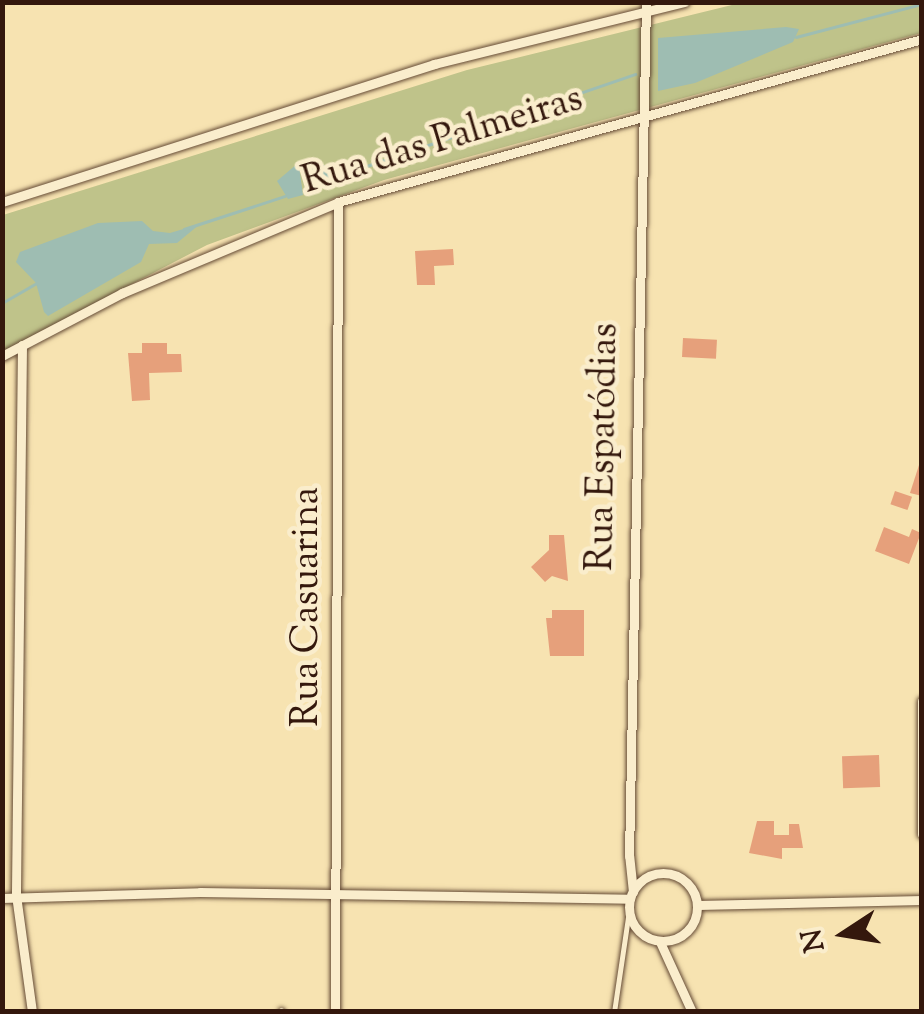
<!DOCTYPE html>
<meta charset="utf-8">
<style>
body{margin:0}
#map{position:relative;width:924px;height:1014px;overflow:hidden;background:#f7e3b1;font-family:"Sorts Mill Goudy",serif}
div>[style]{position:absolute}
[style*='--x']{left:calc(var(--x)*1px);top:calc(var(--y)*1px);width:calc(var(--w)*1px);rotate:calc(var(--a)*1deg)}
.green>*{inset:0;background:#bfc38a}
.water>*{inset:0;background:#9ebdb2}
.stream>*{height:2.5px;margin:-1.25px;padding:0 1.25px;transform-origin:1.25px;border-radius:1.25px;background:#9ebdb2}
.building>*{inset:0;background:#e6a07b;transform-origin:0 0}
.roads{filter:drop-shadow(0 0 2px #654b36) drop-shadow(0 0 2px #654b36)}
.service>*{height:5px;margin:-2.5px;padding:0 2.5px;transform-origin:2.5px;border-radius:2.5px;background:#faedcc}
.minor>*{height:9px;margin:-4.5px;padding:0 4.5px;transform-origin:4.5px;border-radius:4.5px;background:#faedcc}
.minor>.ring{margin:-4.5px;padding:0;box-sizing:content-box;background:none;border:9px solid #faedcc;border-radius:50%}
span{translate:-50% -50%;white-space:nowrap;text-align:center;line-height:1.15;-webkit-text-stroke:9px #faedcc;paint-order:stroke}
.street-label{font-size:38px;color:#34180d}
.frame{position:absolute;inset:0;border:5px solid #34180d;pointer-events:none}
.north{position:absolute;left:794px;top:884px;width:100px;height:100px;-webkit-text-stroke:8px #faedcc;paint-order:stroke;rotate:258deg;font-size:28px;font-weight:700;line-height:40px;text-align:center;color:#34180d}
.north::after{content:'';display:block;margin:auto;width:35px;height:45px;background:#34180d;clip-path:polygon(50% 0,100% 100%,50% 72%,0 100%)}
</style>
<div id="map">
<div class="green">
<div style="clip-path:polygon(740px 3px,921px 3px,921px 33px,384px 180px,207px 245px,3px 351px,3px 215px,467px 70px)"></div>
</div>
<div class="water">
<div style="clip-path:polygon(786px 27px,799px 29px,793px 42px,695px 83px,658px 91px,658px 38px)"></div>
<div style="clip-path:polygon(310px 159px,328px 167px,365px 166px,330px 185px,313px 178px,310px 165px,299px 166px,303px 195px,288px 199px,277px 181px,297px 164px)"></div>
<div style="clip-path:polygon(142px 221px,153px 231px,170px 233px,200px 224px,177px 243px,149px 244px,141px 262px,48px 316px,44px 312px,36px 283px,16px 262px,20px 252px,98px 223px)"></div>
</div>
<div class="stream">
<div style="--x:796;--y:37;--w:130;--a:-14.7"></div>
<div style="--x:358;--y:169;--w:293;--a:-18.9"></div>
<div style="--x:184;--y:229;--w:106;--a:-18.1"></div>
<div style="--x:2;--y:303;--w:39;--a:-30"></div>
</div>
<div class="building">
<div style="clip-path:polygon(453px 249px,454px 265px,434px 266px,435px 285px,417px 285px,415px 251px)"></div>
<div style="left:683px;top:338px;width:34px;height:19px;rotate:3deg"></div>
<div style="clip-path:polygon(142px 343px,167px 343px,167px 354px,181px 354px,182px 372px,149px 373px,150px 400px,132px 401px,128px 353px,142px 353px)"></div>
<div style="clip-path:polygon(920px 462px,922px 463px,922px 496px,910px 493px)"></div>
<div style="left:895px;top:491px;width:18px;height:14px;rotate:19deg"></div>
<div style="clip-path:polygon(884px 527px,909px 537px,912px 529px,921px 533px,909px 564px,875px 551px)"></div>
<div style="clip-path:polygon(549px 535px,564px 535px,568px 581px,552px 576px,545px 582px,531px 567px,549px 550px)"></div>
<div style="clip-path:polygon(552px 610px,584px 610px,584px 656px,550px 656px,546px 618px,552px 618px)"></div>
<div style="left:879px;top:755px;width:32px;height:37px;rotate:88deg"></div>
<div style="clip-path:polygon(757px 821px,774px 821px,774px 835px,789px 835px,789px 824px,799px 824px,803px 848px,782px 848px,782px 859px,749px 853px)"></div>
</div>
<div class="roads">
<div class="service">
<div style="--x:281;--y:1010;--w:2;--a:63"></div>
<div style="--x:614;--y:1012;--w:103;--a:-81.6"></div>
</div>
<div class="minor">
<div style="--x:2;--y:202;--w:454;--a:-17.7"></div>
<div style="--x:434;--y:64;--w:258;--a:-13.9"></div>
<div style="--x:22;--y:345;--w:550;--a:90.63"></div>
<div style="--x:16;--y:895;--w:118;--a:82.2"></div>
<div style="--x:2;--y:356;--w:136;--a:-27.7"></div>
<div style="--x:122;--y:293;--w:234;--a:-22.8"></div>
<div style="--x:338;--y:202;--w:606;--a:-15.59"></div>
<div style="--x:922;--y:701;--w:133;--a:90"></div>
<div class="ring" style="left:629px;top:873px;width:59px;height:59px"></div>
<div style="--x:633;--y:892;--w:36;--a:-96"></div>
<div style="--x:629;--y:856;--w:854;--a:-88.86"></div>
<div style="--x:2;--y:898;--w:198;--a:-1.7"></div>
<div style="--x:200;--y:892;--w:430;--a:0.9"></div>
<div style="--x:698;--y:905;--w:224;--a:-1.3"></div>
<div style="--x:660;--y:942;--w:77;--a:65.4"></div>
<div style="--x:335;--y:1012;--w:810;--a:-89.79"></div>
</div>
</div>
<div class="street-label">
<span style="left:443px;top:142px;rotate:-17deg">Rua das Palmeiras</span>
<span style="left:605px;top:447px;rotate:-89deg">Rua Espatódias</span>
<span style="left:309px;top:607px;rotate:-90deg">Rua Casuarina</span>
</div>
<div class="frame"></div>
<div class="north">N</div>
</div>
